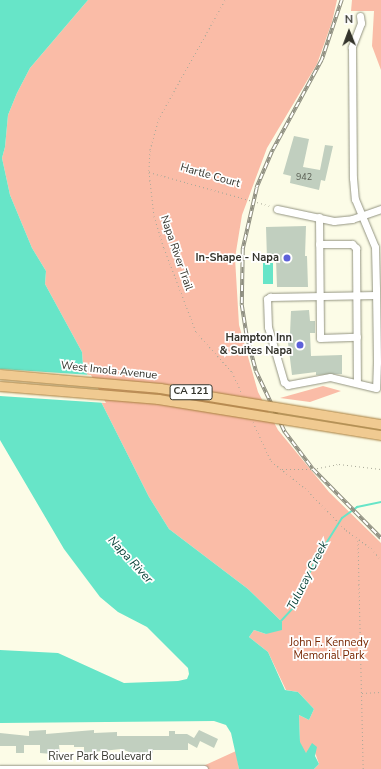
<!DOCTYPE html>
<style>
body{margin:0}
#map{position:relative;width:381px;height:769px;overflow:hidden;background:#fcfce7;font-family:"Nunito Sans",sans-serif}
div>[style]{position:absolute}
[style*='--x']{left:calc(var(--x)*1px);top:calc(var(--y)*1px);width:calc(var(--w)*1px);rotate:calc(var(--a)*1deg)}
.green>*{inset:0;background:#fabca7}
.water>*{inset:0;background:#67e5c8;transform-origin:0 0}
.pier>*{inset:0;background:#fcfce7}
.stream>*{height:2px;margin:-1px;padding:0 1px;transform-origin:1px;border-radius:1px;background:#67e5c8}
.building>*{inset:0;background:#c1cfbf}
.path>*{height:1px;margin-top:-0.5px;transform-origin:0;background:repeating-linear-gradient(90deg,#a9a999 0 1px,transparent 0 4px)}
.roads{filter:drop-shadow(0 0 1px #939481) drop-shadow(0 0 1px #939481)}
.minor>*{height:7px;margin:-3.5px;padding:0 3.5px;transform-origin:3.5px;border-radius:3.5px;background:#fff}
.rail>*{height:3.5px;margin-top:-1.75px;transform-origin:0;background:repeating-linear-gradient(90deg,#fff 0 6px,#8f8f81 0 12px);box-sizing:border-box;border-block:1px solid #8f8f81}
.bridges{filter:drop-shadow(0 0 1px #a87f3e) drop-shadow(0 0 1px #a87f3e)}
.major-bridge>*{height:9px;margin:-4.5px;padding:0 4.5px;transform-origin:4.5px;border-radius:4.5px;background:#f0ca91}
.dots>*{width:11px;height:11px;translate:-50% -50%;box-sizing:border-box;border:2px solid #fff;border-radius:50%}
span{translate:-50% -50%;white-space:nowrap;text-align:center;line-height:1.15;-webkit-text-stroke:3.5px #fff;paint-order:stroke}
.number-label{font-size:9px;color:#575b51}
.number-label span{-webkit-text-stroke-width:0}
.shield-label span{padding:1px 3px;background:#fff;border:1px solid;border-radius:3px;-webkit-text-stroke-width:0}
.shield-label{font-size:10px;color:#34342c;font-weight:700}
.street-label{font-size:11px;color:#34342c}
.poi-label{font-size:11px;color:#34342c;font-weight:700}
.right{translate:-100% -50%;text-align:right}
.park-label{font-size:11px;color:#772601}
.water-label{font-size:12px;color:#023e33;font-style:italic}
.north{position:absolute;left:329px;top:12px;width:40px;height:40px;-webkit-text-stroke:3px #fff;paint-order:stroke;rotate:359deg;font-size:11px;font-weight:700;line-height:16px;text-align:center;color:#34342c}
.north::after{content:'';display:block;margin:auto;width:14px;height:18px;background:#34342c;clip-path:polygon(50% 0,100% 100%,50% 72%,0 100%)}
</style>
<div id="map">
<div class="green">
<div style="clip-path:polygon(88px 0,337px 0,332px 22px,317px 64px,267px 148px,242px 215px,235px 258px,239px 325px,258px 392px,278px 430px,329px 492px,381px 543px,381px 769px,314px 769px,319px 764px,312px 744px,306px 754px,300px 743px,299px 715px,309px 720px,314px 709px,298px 692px,286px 690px,268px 652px,249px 637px,254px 630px,266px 634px,282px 622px,248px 589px,169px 529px,149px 497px,83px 366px,82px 352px,45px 284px,46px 271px,32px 248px,10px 195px,2px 158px,5px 147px,8px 115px,17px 93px,30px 68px)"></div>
<div style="clip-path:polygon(352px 0,381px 0,381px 70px,372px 46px,374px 11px,351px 11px)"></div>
<div style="clip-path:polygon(323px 386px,341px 391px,310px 402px,280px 398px)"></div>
<div style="clip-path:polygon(236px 751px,239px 769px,0 769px,201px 767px)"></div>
</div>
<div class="water">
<div style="clip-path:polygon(0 0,88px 0,30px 68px,17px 93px,8px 115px,5px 147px,2px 158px,10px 195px,32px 248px,46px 271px,45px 284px,82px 352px,83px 366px,149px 497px,169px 529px,248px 589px,282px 622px,282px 630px,266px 634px,254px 630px,249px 637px,268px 652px,285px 690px,298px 692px,314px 709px,309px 720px,299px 715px,300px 742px,306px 753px,312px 743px,317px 747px,315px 756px,319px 764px,314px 769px,239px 769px,231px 733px,226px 725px,214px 721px,0 723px,0 650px,58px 653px,124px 683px,178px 681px,187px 679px,189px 674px,188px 668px,147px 627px,118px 612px,100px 597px,64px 549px,0 440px)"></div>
<div style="left:263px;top:263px;width:10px;height:21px"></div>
</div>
<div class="pier">
<div style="clip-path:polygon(0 369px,91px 375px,106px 403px,0 396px)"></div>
</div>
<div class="stream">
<div style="--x:280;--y:622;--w:21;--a:-47"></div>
<div style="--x:294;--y:607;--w:51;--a:-65.5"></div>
<div style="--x:315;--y:561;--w:51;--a:-57.9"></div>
<div style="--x:342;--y:518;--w:19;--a:-36"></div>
<div style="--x:357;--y:507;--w:25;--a:-12"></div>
</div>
<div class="building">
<div style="clip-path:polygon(294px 136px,309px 139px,303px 167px,320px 170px,325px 145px,333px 146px,325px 181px,321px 180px,319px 190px,290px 183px,291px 176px,283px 174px)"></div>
<div style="clip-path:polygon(306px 226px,305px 256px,307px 256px,308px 287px,277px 287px,276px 259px,267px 259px,266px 227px)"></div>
<div style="clip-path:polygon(309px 310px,310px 321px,315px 321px,315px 333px,310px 333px,311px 356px,342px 355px,342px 374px,316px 375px,316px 372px,292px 375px,287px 334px,290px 334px,291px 311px)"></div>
<div style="clip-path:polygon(46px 730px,46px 734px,94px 730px,94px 733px,117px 732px,117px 736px,169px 736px,169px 731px,175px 731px,175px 734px,187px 734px,194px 738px,199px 730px,218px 739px,214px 748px,200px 741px,197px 748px,188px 743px,188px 750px,153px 750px,153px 753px,132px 753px,121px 749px,84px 753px,84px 747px,74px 747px,74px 745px,59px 745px,60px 754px,52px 754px,40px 753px,40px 745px,24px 745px,24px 753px,16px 753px,16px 746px,0 746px,0 733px,29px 736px,29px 731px)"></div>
</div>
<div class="path">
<div style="--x:225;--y:0;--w:135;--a:119.2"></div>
<div style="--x:159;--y:118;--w:33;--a:106"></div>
<div style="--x:150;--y:150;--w:22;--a:93"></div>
<div style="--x:149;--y:172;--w:44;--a:83.5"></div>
<div style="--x:154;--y:216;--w:34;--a:73"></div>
<div style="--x:164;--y:248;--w:90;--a:69.1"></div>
<div style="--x:196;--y:332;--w:54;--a:48"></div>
<div style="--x:232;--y:372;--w:23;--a:65"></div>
<div style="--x:149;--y:172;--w:127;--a:15.6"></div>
<div style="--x:253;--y:422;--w:43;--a:65.2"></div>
<div style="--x:271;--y:461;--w:43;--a:38.5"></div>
<div style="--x:305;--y:488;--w:59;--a:45.7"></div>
<div style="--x:346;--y:530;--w:31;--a:36"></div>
<div style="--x:371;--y:548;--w:16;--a:50"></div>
<div style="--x:282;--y:469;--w:31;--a:0"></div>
<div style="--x:313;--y:469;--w:26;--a:-11"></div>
<div style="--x:339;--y:464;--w:42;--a:6.8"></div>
<div style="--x:358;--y:540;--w:229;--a:88.7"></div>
<div style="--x:362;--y:693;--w:19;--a:-3"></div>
</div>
<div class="roads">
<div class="minor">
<div style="--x:360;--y:16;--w:7;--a:82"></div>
<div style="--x:361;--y:23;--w:26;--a:111"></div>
<div style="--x:352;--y:47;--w:131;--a:89.6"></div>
<div style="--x:353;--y:178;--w:21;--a:85"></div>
<div style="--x:355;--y:199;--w:52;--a:67.4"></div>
<div style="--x:375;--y:247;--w:42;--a:88.6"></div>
<div style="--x:376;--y:289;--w:73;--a:89.2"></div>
<div style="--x:377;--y:362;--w:26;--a:92"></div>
<div style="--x:376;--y:388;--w:47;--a:-166.6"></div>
<div style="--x:330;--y:377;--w:43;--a:169.2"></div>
<div style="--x:288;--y:385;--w:5;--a:-143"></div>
<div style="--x:284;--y:382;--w:57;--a:-106.2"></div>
<div style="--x:268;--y:327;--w:28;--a:-92"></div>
<div style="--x:267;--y:299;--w:4;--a:-34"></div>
<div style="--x:270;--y:297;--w:106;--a:-1.1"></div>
<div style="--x:277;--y:209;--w:58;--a:11.9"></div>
<div style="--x:334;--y:221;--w:18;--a:-6"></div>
<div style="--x:352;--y:219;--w:31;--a:-19"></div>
<div style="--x:319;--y:217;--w:121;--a:89.5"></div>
<div style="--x:320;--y:338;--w:37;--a:-2"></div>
<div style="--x:319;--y:244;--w:33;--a:0"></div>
<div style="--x:352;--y:244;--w:6;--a:45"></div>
<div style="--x:356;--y:248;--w:135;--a:89.6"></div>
<div style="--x:0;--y:769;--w:204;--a:0"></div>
</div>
</div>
<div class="rail">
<div style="--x:342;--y:0;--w:63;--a:108.4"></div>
<div style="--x:322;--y:60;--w:105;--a:118.5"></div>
<div style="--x:272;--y:152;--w:39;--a:113"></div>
<div style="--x:257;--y:188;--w:63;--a:102.9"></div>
<div style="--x:243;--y:249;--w:56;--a:91"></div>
<div style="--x:242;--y:305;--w:32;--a:81"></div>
<div style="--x:247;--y:337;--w:35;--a:75"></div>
<div style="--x:256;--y:371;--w:68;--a:64.6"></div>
<div style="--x:285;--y:432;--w:46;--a:52.9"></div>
<div style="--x:313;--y:469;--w:97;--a:45.4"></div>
</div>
<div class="bridges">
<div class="major-bridge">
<div style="--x:0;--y:374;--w:161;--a:5"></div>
<div style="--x:160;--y:388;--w:224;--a:9.3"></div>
<div style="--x:0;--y:386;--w:159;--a:4.7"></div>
<div style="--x:158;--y:399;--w:226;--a:9.2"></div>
</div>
</div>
<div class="dots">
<div style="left:287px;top:258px;background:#5d61d9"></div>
<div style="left:300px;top:345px;background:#5d61d9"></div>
</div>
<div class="number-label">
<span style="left:304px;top:177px">942</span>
</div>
<div class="shield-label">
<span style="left:191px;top:392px">CA 121</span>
</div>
<div class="street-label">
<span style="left:210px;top:176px;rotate:16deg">Hartle Court</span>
<span style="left:176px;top:253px;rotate:71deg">Napa River Trail</span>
<span style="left:109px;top:371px;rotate:6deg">West Imola Avenue</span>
<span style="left:100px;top:757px">River Park Boulevard</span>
</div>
<div class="poi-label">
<span class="right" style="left:279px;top:258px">In-Shape - Napa</span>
<span class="right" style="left:292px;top:345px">Hampton Inn<br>&amp; Suites Napa</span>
</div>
<div class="park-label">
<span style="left:329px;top:650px">John F. Kennedy<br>Memorial Park</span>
</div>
<div class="water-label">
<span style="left:130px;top:560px;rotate:47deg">Napa River</span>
<span style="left:308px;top:576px;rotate:-63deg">Tulucay Creek</span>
</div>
<div class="north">N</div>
</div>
